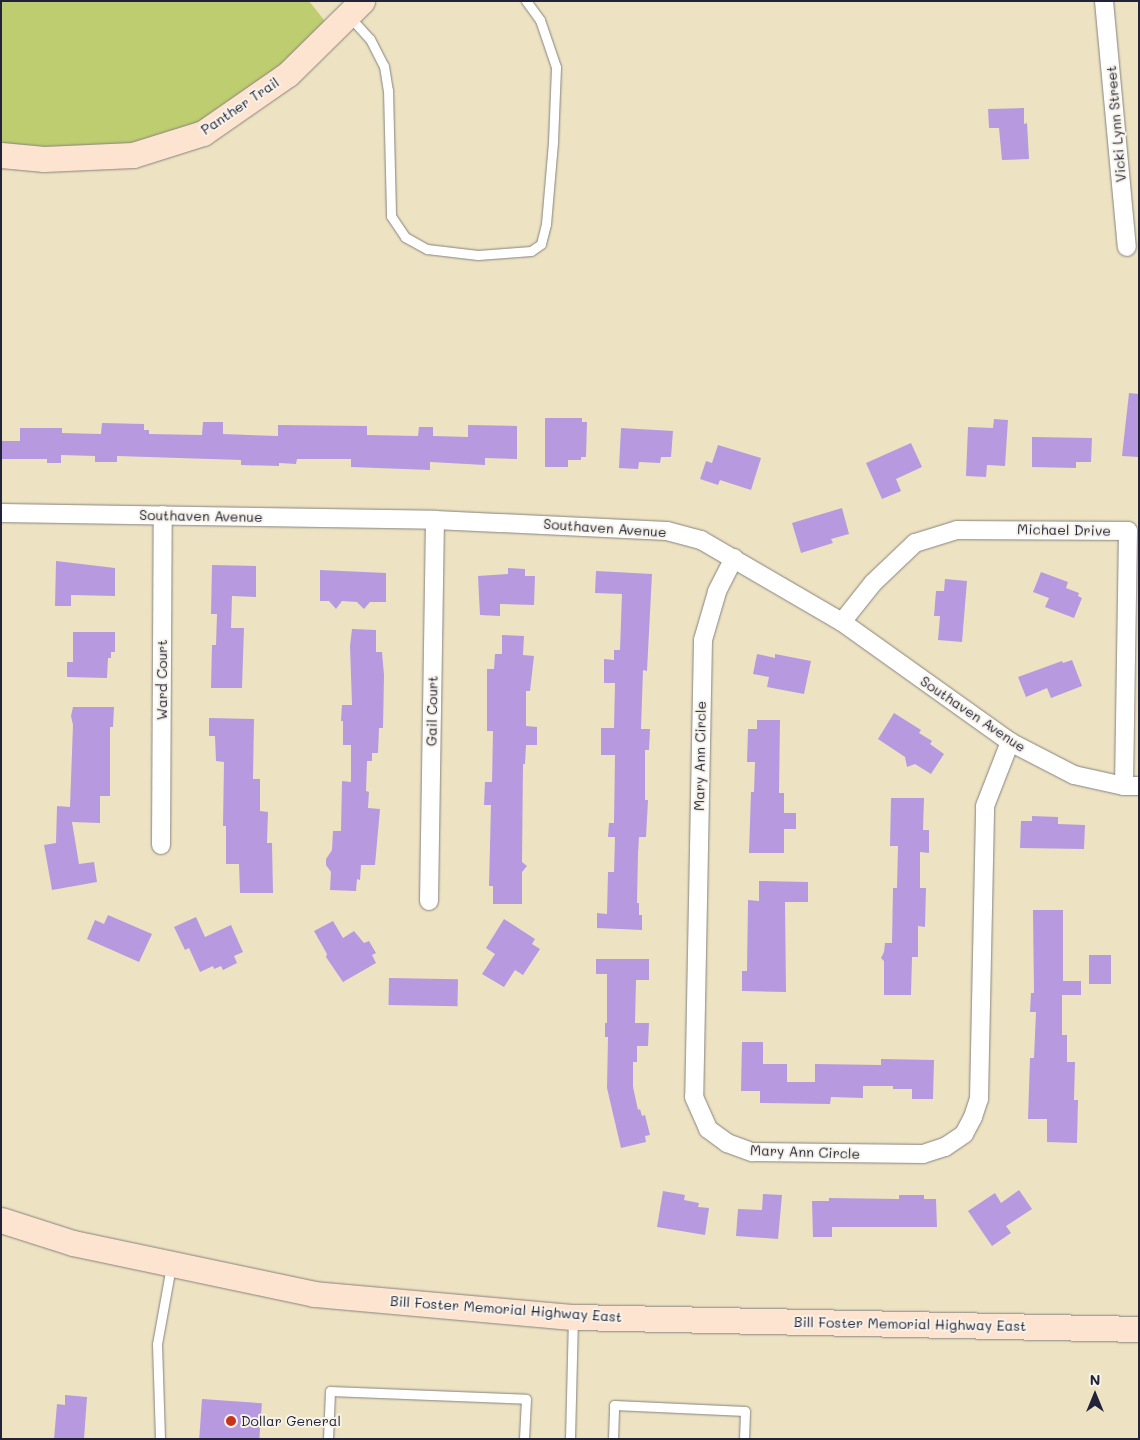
<!DOCTYPE html>
<style>
body{margin:0}
#map{position:relative;width:1140px;height:1440px;overflow:hidden;background:#ede3c3;font-family:Mali,sans-serif}
div>[style]{position:absolute}
[style*='--x']{left:calc(var(--x)*1px);top:calc(var(--y)*1px);width:calc(var(--w)*1px);rotate:calc(var(--a)*1deg)}
.green>*{inset:0;background:#becd70}
.building>*{inset:0;background:#b699df;transform-origin:0 0}
.roads{filter:drop-shadow(0 0 1px #88827f) drop-shadow(0 0 1px #88827f)}
.lane>*{height:9px;margin:-4.5px;padding:0 4.5px;transform-origin:4.5px;border-radius:4.5px;background:#fff}
.street>*{height:18px;margin:-9px;padding:0 9px;transform-origin:9px;border-radius:9px;background:#fff}
.secondary>*{height:25px;margin:-12.5px;padding:0 12.5px;transform-origin:12.5px;border-radius:12.5px;background:#fde4d1}
.dots>*{width:14px;height:14px;translate:-50% -50%;box-sizing:border-box;border:2px solid #f7f3e8;border-radius:50%}
span{translate:-50% -50%;white-space:nowrap;text-align:center;line-height:1.15;-webkit-text-stroke:4px #f7f3e8;paint-order:stroke}
.street-label{font-size:14px;color:#22223b}
.poi-label{font-size:14px;color:#22223b}
.left{translate:0 -50%;text-align:left}
.frame{position:absolute;inset:0;border:2px solid #22223b;pointer-events:none}
.north{position:absolute;left:1070px;top:1370px;width:50px;height:50px;-webkit-text-stroke:4px #f7f3e8;paint-order:stroke;rotate:0deg;font-size:14px;font-weight:700;line-height:20px;text-align:center;color:#22223b}
.north::after{content:'';display:block;margin:auto;width:18px;height:22px;background:#22223b;clip-path:polygon(50% 0,100% 100%,50% 72%,0 100%)}
</style>
<div id="map">
<div class="green">
<div style="clip-path:polygon(1px 1px,309px 1px,328px 25px,275px 70px,185px 132px,116px 149px,1px 146px)"></div>
</div>
<div class="building">
<div style="clip-path:polygon(1024px 108px,1024px 124px,1027px 123px,1029px 159px,1002px 160px,999px 128px,989px 128px,988px 109px)"></div>
<div style="clip-path:polygon(1129px 393px,1139px 394px,1139px 457px,1122px 456px)"></div>
<div style="clip-path:polygon(545px 418px,582px 418px,582px 422px,587px 422px,586px 457px,581px 457px,581px 460px,568px 460px,568px 467px,545px 467px)"></div>
<div style="clip-path:polygon(994px 419px,1008px 420px,1005px 466px,987px 465px,986px 477px,966px 476px,968px 427px,993px 428px)"></div>
<div style="clip-path:polygon(203px 422px,223px 422px,223px 434px,278px 436px,278px 425px,367px 426px,367px 435px,418px 436px,419px 427px,433px 427px,433px 436px,468px 437px,468px 425px,517px 426px,517px 459px,485px 458px,485px 465px,430px 462px,430px 470px,351px 467px,351px 459px,297px 459px,296px 464px,279px 463px,279px 466px,241px 465px,241px 460px,117px 456px,117px 462px,95px 462px,95px 456px,61px 455px,61px 463px,47px 463px,47px 459px,1px 459px,1px 441px,20px 441px,20px 428px,62px 428px,62px 433px,101px 434px,102px 423px,144px 424px,144px 430px,149px 430px,149px 434px,202px 435px)"></div>
<div style="clip-path:polygon(621px 428px,673px 431px,671px 457px,661px 457px,660px 463px,639px 462px,638px 469px,619px 468px)"></div>
<div style="clip-path:polygon(1032px 437px,1092px 438px,1091px 462px,1076px 462px,1076px 468px,1032px 467px)"></div>
<div style="clip-path:polygon(911px 443px,922px 467px,896px 479px,901px 491px,882px 499px,866px 463px)"></div>
<div style="clip-path:polygon(718px 445px,761px 458px,751px 490px,720px 480px,718px 485px,700px 479px,706px 461px,712px 463px)"></div>
<div style="clip-path:polygon(842px 508px,849px 534px,831px 539px,833px 543px,801px 553px,792px 523px)"></div>
<div style="clip-path:polygon(56px 561px,115px 568px,115px 596px,71px 595px,71px 606px,55px 606px)"></div>
<div style="clip-path:polygon(212px 565px,256px 566px,256px 597px,232px 596px,231px 628px,244px 628px,242px 688px,211px 688px,212px 645px,216px 645px,217px 614px,211px 614px)"></div>
<div style="clip-path:polygon(508px 568px,525px 569px,525px 576px,535px 576px,534px 605px,500px 604px,500px 616px,480px 615px,478px 576px,508px 574px)"></div>
<div style="clip-path:polygon(320px 570px,386px 573px,386px 602px,370px 602px,364px 609px,357px 602px,342px 601px,336px 609px,329px 601px,320px 601px)"></div>
<div style="clip-path:polygon(596px 571px,652px 574px,647px 671px,643px 670px,641px 729px,650px 729px,649px 750px,645px 750px,645px 800px,648px 800px,646px 837px,639px 837px,638px 854px,637px 903px,639px 903px,639px 915px,642px 915px,642px 930px,597px 928px,597px 913px,607px 914px,608px 872px,614px 872px,615px 837px,608px 837px,609px 823px,614px 823px,615px 755px,601px 755px,601px 728px,614px 728px,615px 683px,604px 683px,604px 659px,614px 660px,614px 650px,620px 650px,622px 594px,595px 593px)"></div>
<div style="clip-path:polygon(1041px 572px,1068px 582px,1066px 588px,1079px 593px,1078px 596px,1082px 598px,1074px 618px,1045px 607px,1049px 598px,1033px 592px)"></div>
<div style="clip-path:polygon(945px 579px,967px 581px,962px 642px,938px 640px,940px 616px,934px 616px,936px 591px,944px 591px)"></div>
<div style="clip-path:polygon(352px 629px,376px 630px,376px 652px,382px 652px,384px 675px,383px 728px,379px 728px,378px 753px,372px 753px,372px 761px,367px 761px,366px 791px,369px 792px,368px 808px,380px 809px,375px 865px,361px 865px,360px 880px,357px 879px,356px 891px,330px 890px,331px 872px,326px 865px,326px 859px,332px 850px,333px 831px,341px 831px,342px 781px,351px 782px,351px 745px,343px 745px,343px 721px,341px 721px,342px 705px,352px 705px,350px 646px)"></div>
<div style="clip-path:polygon(73px 632px,115px 632px,115px 652px,111px 652px,111px 658px,108px 658px,107px 678px,67px 677px,67px 662px,73px 662px)"></div>
<div style="clip-path:polygon(502px 635px,524px 636px,523px 655px,534px 656px,530px 691px,526px 691px,526px 726px,537px 727px,537px 745px,526px 745px,525px 764px,523px 764px,522px 862px,527px 866px,522px 872px,522px 904px,493px 904px,493px 886px,489px 886px,491px 805px,484px 805px,485px 782px,492px 782px,493px 731px,487px 731px,487px 669px,494px 669px,495px 654px,502px 654px)"></div>
<div style="clip-path:polygon(757px 654px,775px 658px,775px 654px,811px 661px,804px 694px,767px 687px,769px 677px,753px 674px)"></div>
<div style="clip-path:polygon(1072px 660px,1082px 686px,1051px 698px,1047px 688px,1026px 697px,1018px 677px,1062px 661px,1063px 663px)"></div>
<div style="clip-path:polygon(73px 707px,114px 707px,113px 727px,110px 727px,110px 796px,100px 796px,100px 823px,72px 822px,79px 864px,94px 862px,97px 882px,52px 890px,44px 845px,56px 843px,57px 806px,70px 807px,73px 725px,71px 716px)"></div>
<div style="clip-path:polygon(894px 713px,921px 730px,919px 733px,932px 741px,930px 744px,944px 754px,931px 774px,915px 764px,907px 767px,905px 757px,878px 739px)"></div>
<div style="clip-path:polygon(209px 718px,254px 719px,253px 779px,260px 779px,260px 811px,268px 812px,267px 843px,272px 843px,273px 893px,240px 893px,239px 864px,226px 864px,226px 826px,223px 826px,224px 762px,216px 761px,215px 736px,209px 736px)"></div>
<div style="clip-path:polygon(757px 720px,780px 720px,779px 793px,784px 793px,784px 813px,796px 813px,796px 829px,784px 829px,784px 853px,749px 853px,751px 792px,754px 792px,755px 762px,747px 762px,748px 729px,757px 729px)"></div>
<div style="clip-path:polygon(891px 798px,924px 798px,923px 830px,929px 830px,929px 853px,920px 852px,920px 888px,926px 888px,925px 927px,918px 926px,918px 957px,912px 957px,911px 995px,884px 995px,884px 961px,881px 958px,884px 952px,885px 943px,892px 943px,893px 888px,897px 888px,898px 846px,890px 846px)"></div>
<div style="clip-path:polygon(1032px 816px,1058px 817px,1058px 824px,1085px 825px,1084px 849px,1020px 848px,1021px 821px,1032px 821px)"></div>
<div style="clip-path:polygon(759px 881px,808px 882px,808px 902px,785px 902px,786px 992px,742px 991px,742px 971px,747px 971px,748px 900px,759px 901px)"></div>
<div style="clip-path:polygon(1033px 910px,1063px 910px,1063px 981px,1081px 981px,1081px 995px,1062px 995px,1062px 1035px,1067px 1035px,1067px 1062px,1075px 1062px,1074px 1100px,1078px 1100px,1077px 1143px,1047px 1142px,1047px 1119px,1028px 1119px,1030px 1058px,1034px 1058px,1036px 1012px,1030px 1012px,1031px 993px,1034px 993px)"></div>
<div style="clip-path:polygon(108px 915px,152px 934px,139px 962px,87px 939px,95px 920px,104px 924px)"></div>
<div style="clip-path:polygon(196px 917px,205px 937px,231px 925px,243px 952px,234px 956px,237px 963px,223px 970px,221px 966px,214px 969px,213px 966px,200px 972px,189px 948px,185px 950px,174px 927px)"></div>
<div style="clip-path:polygon(504px 919px,535px 939px,532px 944px,540px 949px,523px 975px,515px 970px,504px 987px,482px 974px,495px 954px,486px 948px)"></div>
<div style="clip-path:polygon(333px 921px,343px 938px,354px 931px,364px 943px,369px 941px,376px 953px,372px 955px,376px 963px,343px 982px,326px 957px,327px 954px,314px 931px)"></div>
<div style="left:1089px;top:955px;width:22px;height:29px"></div>
<div style="clip-path:polygon(596px 959px,649px 959px,649px 980px,636px 980px,635px 1023px,649px 1023px,648px 1046px,637px 1046px,637px 1062px,633px 1062px,633px 1087px,638px 1110px,640px 1109px,642px 1116px,645px 1115px,650px 1135px,645px 1136px,646px 1142px,621px 1148px,607px 1088px,608px 1037px,605px 1037px,605px 1023px,607px 1023px,607px 974px,596px 974px)"></div>
<div style="left:389px;top:978px;width:69px;height:27px;rotate:1deg"></div>
<div style="clip-path:polygon(742px 1042px,763px 1042px,763px 1064px,787px 1064px,787px 1082px,815px 1082px,815px 1064px,881px 1065px,881px 1059px,934px 1060px,933px 1099px,912px 1099px,912px 1089px,893px 1089px,893px 1086px,863px 1086px,863px 1098px,831px 1097px,830px 1104px,760px 1103px,760px 1091px,741px 1091px)"></div>
<div style="clip-path:polygon(1019px 1190px,1032px 1209px,1006px 1226px,1011px 1233px,992px 1246px,968px 1211px,995px 1193px,1001px 1203px)"></div>
<div style="clip-path:polygon(663px 1191px,685px 1195px,684px 1200px,699px 1203px,698px 1207px,709px 1208px,705px 1235px,657px 1227px)"></div>
<div style="clip-path:polygon(763px 1194px,782px 1195px,778px 1239px,736px 1236px,738px 1209px,762px 1210px)"></div>
<div style="clip-path:polygon(899px 1195px,924px 1195px,924px 1199px,936px 1199px,937px 1227px,832px 1227px,832px 1237px,813px 1237px,812px 1201px,829px 1201px,829px 1198px,899px 1199px)"></div>
<div style="clip-path:polygon(65px 1395px,87px 1397px,84px 1439px,54px 1439px,57px 1404px,65px 1405px)"></div>
<div style="left:202px;top:1399px;width:60px;height:40px;rotate:4deg"></div>
</div>
<div class="roads">
<div class="lane">
<div style="--x:349;--y:16;--w:31;--a:48"></div>
<div style="--x:370;--y:39;--w:30;--a:63"></div>
<div style="--x:384;--y:66;--w:24;--a:81"></div>
<div style="--x:388;--y:90;--w:126;--a:88.6"></div>
<div style="--x:391;--y:216;--w:25;--a:56"></div>
<div style="--x:405;--y:237;--w:25;--a:29"></div>
<div style="--x:427;--y:249;--w:51;--a:6.7"></div>
<div style="--x:478;--y:255;--w:53;--a:-4.3"></div>
<div style="--x:531;--y:251;--w:12;--a:-35"></div>
<div style="--x:541;--y:244;--w:21;--a:-76"></div>
<div style="--x:546;--y:224;--w:82;--a:-85.1"></div>
<div style="--x:553;--y:142;--w:75;--a:-87.7"></div>
<div style="--x:556;--y:67;--w:50;--a:-108.8"></div>
<div style="--x:540;--y:20;--w:24;--a:-126"></div>
<div style="--x:160;--y:1439;--w:95;--a:-91.8"></div>
<div style="--x:157;--y:1344;--w:79;--a:-79.8"></div>
<div style="--x:328;--y:1439;--w:48;--a:-87.6"></div>
<div style="--x:330;--y:1391;--w:196;--a:2.3"></div>
<div style="--x:526;--y:1399;--w:40;--a:92.9"></div>
<div style="--x:570;--y:1439;--w:120;--a:-88.6"></div>
<div style="--x:613;--y:1439;--w:34;--a:-88"></div>
<div style="--x:614;--y:1405;--w:131;--a:2.6"></div>
<div style="--x:745;--y:1411;--w:28;--a:92"></div>
</div>
<div class="street">
<div style="--x:1104;--y:1;--w:247;--a:84.7"></div>
<div style="--x:1;--y:513;--w:434;--a:0.9"></div>
<div style="--x:435;--y:520;--w:232;--a:2.7"></div>
<div style="--x:667;--y:531;--w:35;--a:15"></div>
<div style="--x:701;--y:540;--w:163;--a:30.2"></div>
<div style="--x:842;--y:622;--w:206;--a:35.5"></div>
<div style="--x:1010;--y:742;--w:72;--a:27.3"></div>
<div style="--x:1074;--y:775;--w:51;--a:12.4"></div>
<div style="--x:1124;--y:786;--w:15;--a:0"></div>
<div style="--x:734;--y:558;--w:38;--a:117"></div>
<div style="--x:717;--y:592;--w:50;--a:106.3"></div>
<div style="--x:703;--y:640;--w:457;--a:91.1"></div>
<div style="--x:694;--y:1097;--w:35;--a:66"></div>
<div style="--x:708;--y:1129;--w:24;--a:36"></div>
<div style="--x:727;--y:1143;--w:27;--a:20"></div>
<div style="--x:752;--y:1152;--w:171;--a:0.7"></div>
<div style="--x:923;--y:1154;--w:23;--a:-18"></div>
<div style="--x:945;--y:1147;--w:23;--a:-34"></div>
<div style="--x:964;--y:1134;--w:19;--a:-62"></div>
<div style="--x:973;--y:1117;--w:19;--a:-72"></div>
<div style="--x:979;--y:1099;--w:293;--a:-88.8"></div>
<div style="--x:985;--y:806;--w:69;--a:-68.7"></div>
<div style="--x:842;--y:622;--w:50;--a:-51.5"></div>
<div style="--x:873;--y:583;--w:58;--a:-43.6"></div>
<div style="--x:915;--y:543;--w:44;--a:-17.2"></div>
<div style="--x:957;--y:530;--w:171;--a:0.3"></div>
<div style="--x:1128;--y:531;--w:255;--a:90.9"></div>
<div style="--x:161;--y:845;--w:330;--a:-89.7"></div>
<div style="--x:429;--y:901;--w:381;--a:-89.1"></div>
</div>
<div class="secondary">
<div style="--x:1;--y:155;--w:43;--a:5.3"></div>
<div style="--x:44;--y:159;--w:89;--a:-2.6"></div>
<div style="--x:133;--y:155;--w:73;--a:-17.4"></div>
<div style="--x:203;--y:133;--w:103;--a:-34.8"></div>
<div style="--x:288;--y:74;--w:104;--a:-44.6"></div>
<div style="--x:1;--y:1220;--w:76;--a:17.7"></div>
<div style="--x:73;--y:1243;--w:246;--a:11.9"></div>
<div style="--x:314;--y:1294;--w:260;--a:5.1"></div>
<div style="--x:573;--y:1317;--w:566;--a:1.21"></div>
</div>
</div>
<div class="dots">
<div style="left:231px;top:1421px;background:#c8321e"></div>
</div>
<div class="street-label">
<span style="left:240px;top:106px;rotate:-34deg">Panther Trail</span>
<span style="left:1116px;top:124px;rotate:-95deg">Vicki Lynn Street</span>
<span style="left:201px;top:516px;rotate:1deg">Southaven Avenue</span>
<span style="left:605px;top:528px;rotate:4deg">Southaven Avenue</span>
<span style="left:1064px;top:530px;rotate:1deg">Michael Drive</span>
<span style="left:162px;top:680px;rotate:-90deg">Ward Court</span>
<span style="left:432px;top:711px;rotate:-89deg">Gail Court</span>
<span style="left:973px;top:714px;rotate:34deg">Southaven Avenue</span>
<span style="left:700px;top:756px;rotate:-89deg">Mary Ann Circle</span>
<span style="left:805px;top:1152px;rotate:2deg">Mary Ann Circle</span>
<span style="left:506px;top:1309px;rotate:4deg">Bill Foster Memorial Highway East</span>
<span style="left:910px;top:1324px;rotate:1deg">Bill Foster Memorial Highway East</span>
</div>
<div class="poi-label">
<span class="left" style="left:241px;top:1421px">Dollar General</span>
</div>
<div class="frame"></div>
<div class="north">N</div>
</div>
